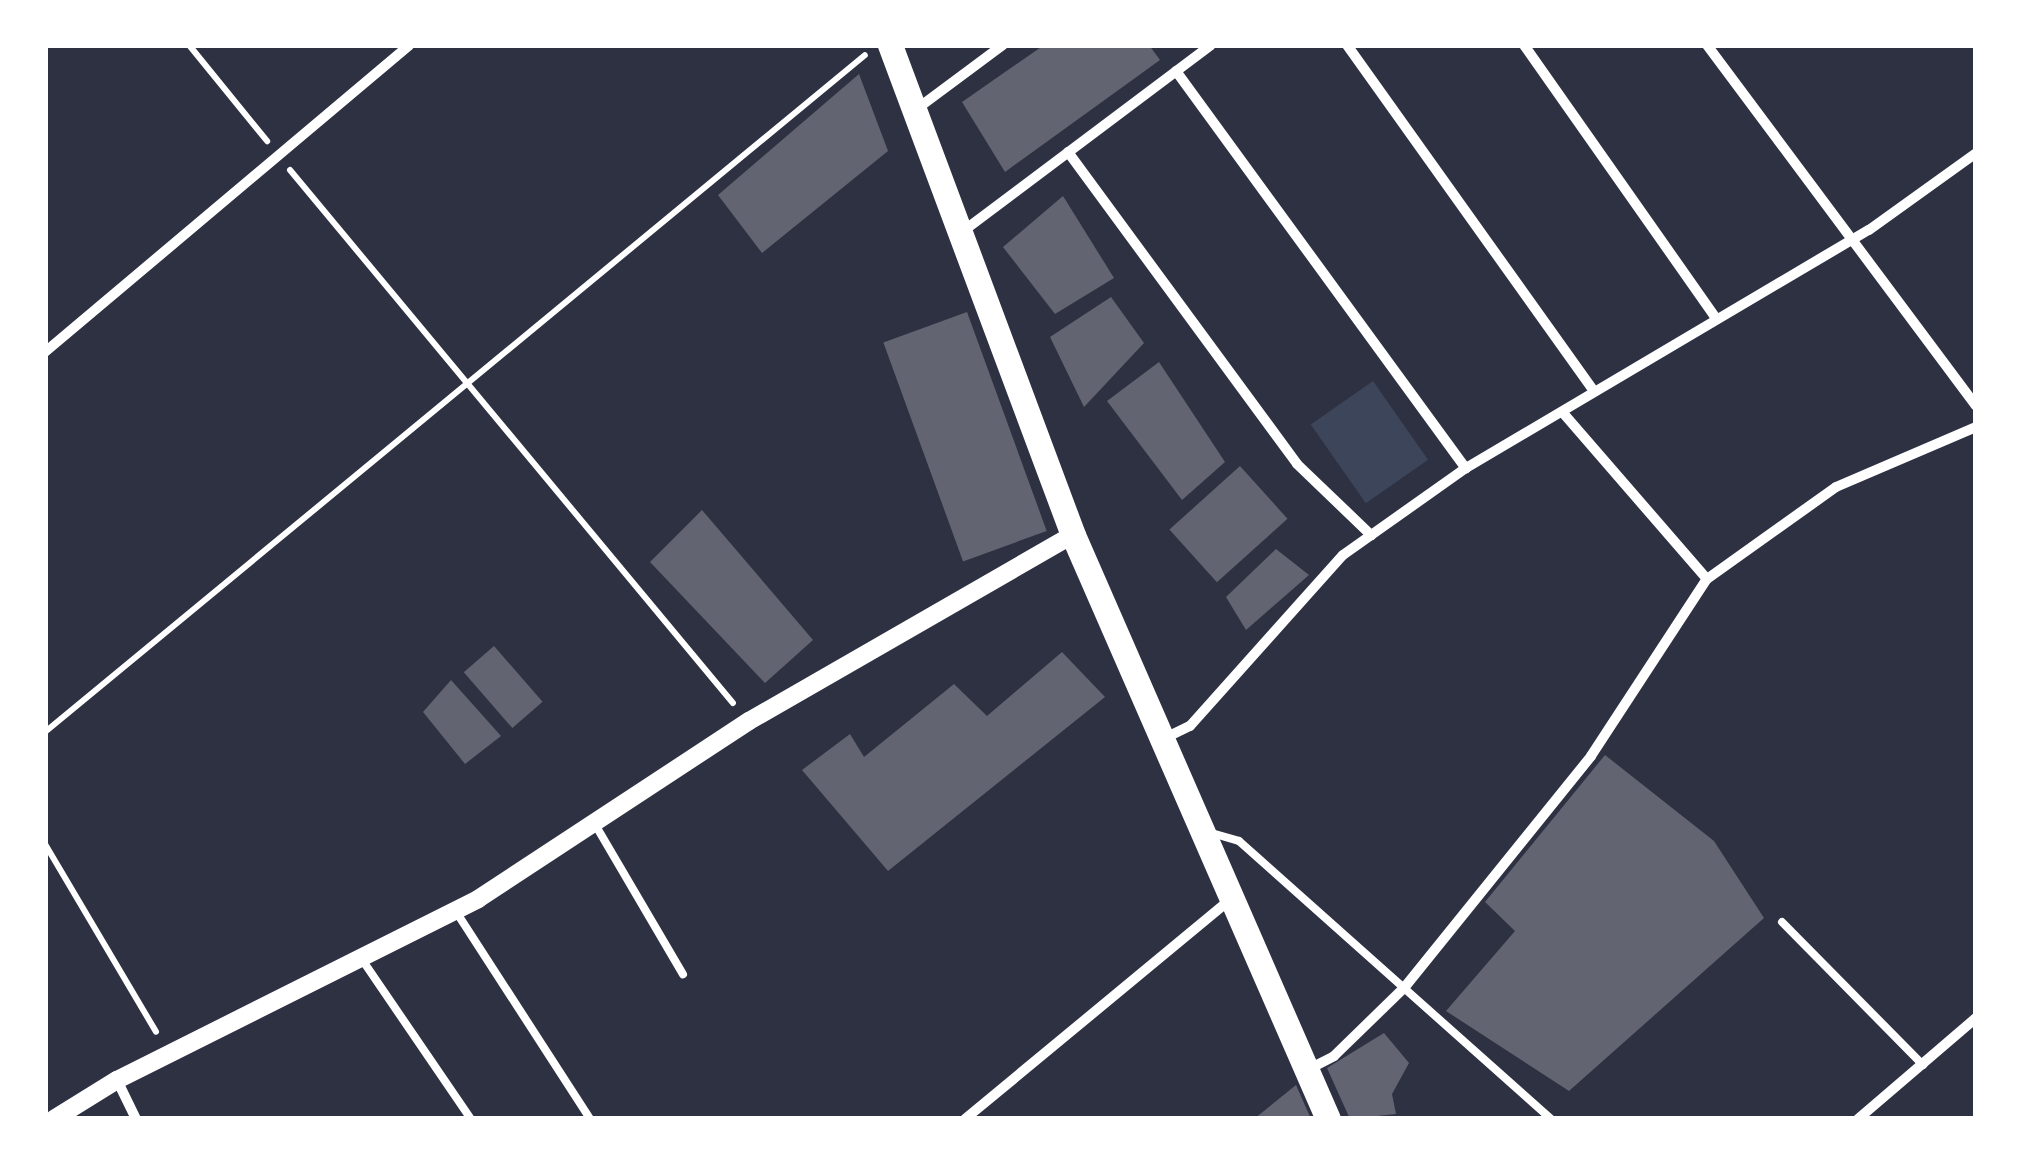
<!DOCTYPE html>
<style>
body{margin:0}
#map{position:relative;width:2021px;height:1164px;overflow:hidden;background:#2d3142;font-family:"Playfair Display",serif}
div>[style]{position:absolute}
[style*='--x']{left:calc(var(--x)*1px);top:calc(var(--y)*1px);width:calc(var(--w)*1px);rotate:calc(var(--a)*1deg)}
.green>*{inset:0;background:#3c4559;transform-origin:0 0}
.building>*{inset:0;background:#626471;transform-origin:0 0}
.path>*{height:6px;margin:-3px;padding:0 3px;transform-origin:3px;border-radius:3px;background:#fff}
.service>*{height:8px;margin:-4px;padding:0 4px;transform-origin:4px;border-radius:4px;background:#fff}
.minor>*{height:10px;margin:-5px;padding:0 5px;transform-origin:5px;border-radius:5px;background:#fff}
.tertiary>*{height:18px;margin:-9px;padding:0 9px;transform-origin:9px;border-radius:9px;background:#fff}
.primary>*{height:25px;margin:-12.5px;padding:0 12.5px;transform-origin:12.5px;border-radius:12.5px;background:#fff}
span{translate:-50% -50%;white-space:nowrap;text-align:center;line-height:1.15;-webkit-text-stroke:10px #fff;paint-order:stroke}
.frame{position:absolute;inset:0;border:48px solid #fff;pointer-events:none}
</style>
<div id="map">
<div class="green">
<div style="left:1373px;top:381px;width:96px;height:76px;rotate:55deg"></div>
</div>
<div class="building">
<div style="clip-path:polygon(1044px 45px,1149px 45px,1160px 60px,1005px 172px,962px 102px)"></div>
<div style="clip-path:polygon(859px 74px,888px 151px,762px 253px,718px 195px)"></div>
<div style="clip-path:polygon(1063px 196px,1114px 278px,1055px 314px,1003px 247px)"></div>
<div style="clip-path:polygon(1111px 297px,1144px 343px,1084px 407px,1050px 337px)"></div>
<div style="left:967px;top:312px;width:233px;height:89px;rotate:70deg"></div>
<div style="clip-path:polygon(1159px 362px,1225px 462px,1182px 500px,1107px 401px)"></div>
<div style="left:1240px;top:466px;width:71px;height:95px;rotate:48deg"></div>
<div style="clip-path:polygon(702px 510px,813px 640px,765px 683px,650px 562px)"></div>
<div style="clip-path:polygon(1276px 549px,1309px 575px,1246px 630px,1226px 597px)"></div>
<div style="left:494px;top:646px;width:74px;height:40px;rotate:49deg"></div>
<div style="clip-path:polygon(1062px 652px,1105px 697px,888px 871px,802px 770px,850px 734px,864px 757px,954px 684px,987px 716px)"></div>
<div style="clip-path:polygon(451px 680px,501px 736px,465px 764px,423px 712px)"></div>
<div style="clip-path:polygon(1605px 755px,1714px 841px,1764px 918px,1569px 1091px,1446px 1011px,1515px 931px,1485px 902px)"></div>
<div style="clip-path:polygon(1384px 1033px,1409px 1063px,1392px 1094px,1396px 1114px,1350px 1119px,1327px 1068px)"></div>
<div style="clip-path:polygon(1296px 1085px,1311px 1119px,1254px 1119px)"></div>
</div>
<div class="path">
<div style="--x:189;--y:45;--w:124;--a:50.9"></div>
<div style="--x:290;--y:170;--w:693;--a:50.27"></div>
<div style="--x:45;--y:732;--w:1063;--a:-39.54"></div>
<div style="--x:45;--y:844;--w:218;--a:59.4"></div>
</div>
<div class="service">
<div style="--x:596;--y:826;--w:172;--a:59.6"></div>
<div style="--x:1208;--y:832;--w:32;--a:16"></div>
<div style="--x:1239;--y:841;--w:418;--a:41.7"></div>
<div style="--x:455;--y:910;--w:249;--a:57.1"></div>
<div style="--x:1782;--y:922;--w:201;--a:45.4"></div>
<div style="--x:361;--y:958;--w:195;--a:55.7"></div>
</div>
<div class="minor">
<div style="--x:1347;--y:45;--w:424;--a:54.5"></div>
<div style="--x:1524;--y:45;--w:334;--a:54.9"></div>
<div style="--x:1707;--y:45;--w:450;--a:53.3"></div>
<div style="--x:1176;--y:71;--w:492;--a:53.9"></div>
<div style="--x:914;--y:111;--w:111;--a:-36.6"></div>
<div style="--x:1068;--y:152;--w:387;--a:53.7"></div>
<div style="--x:1297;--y:464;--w:103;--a:43.8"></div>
<div style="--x:962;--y:232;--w:311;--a:-36.9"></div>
<div style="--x:45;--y:352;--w:476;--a:-40.1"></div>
<div style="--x:1564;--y:414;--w:218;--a:49.1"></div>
<div style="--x:1165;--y:738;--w:28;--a:-26"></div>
<div style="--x:1190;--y:726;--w:229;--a:-48.2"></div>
<div style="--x:1343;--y:555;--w:151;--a:-35.3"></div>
<div style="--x:1466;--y:468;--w:468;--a:-30.6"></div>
<div style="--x:1869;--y:230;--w:132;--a:-35.7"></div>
<div style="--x:1307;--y:1070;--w:30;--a:-27"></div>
<div style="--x:1334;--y:1056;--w:98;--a:-44.2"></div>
<div style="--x:1404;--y:988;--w:298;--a:-51.1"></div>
<div style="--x:1591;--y:756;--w:212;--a:-56.8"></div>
<div style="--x:1707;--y:579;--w:158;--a:-35.5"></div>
<div style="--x:1836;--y:487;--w:152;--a:-23.2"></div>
<div style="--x:117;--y:1080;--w:43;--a:64"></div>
<div style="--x:965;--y:1119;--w:344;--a:-39.6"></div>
<div style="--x:1858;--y:1119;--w:155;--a:-40.6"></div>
</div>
<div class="tertiary">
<div style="--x:54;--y:1119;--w:74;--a:-31.8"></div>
<div style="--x:117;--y:1080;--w:404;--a:-26.6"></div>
<div style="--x:478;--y:899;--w:324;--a:-33.3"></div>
<div style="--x:749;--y:721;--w:374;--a:-29.9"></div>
</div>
<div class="primary">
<div style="--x:890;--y:45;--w:523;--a:69.52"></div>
<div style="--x:1073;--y:535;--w:637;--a:66.41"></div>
</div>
<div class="frame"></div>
</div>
